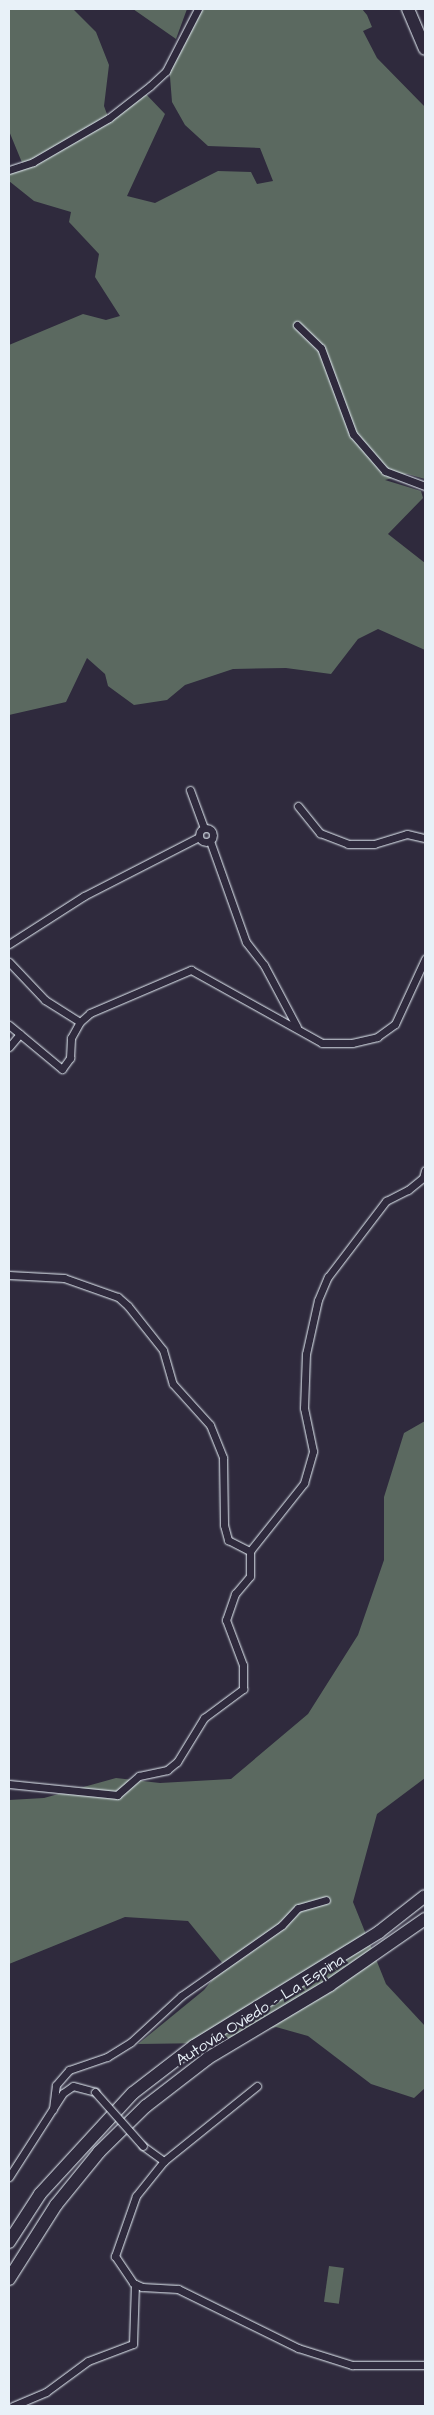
<!DOCTYPE html>
<meta charset="utf-8">
<style>
body{margin:0}
#map{position:relative;width:434px;height:2415px;overflow:hidden;background:#2f2a3d;font-family:"Architects Daughter",sans-serif}
div>[style]{position:absolute}
[style*='--x']{left:calc(var(--x)*1px);top:calc(var(--y)*1px);width:calc(var(--w)*1px);rotate:calc(var(--a)*1deg)}
.green>*{inset:0;background:#5b6960;transform-origin:0 0}
.roads{filter:drop-shadow(0 0 1px #e8f1f8) drop-shadow(0 0 1px #e8f1f8)}
.street>*{height:7px;margin:-3.5px;padding:0 3.5px;transform-origin:3.5px;border-radius:3.5px;background:#2f2a3d}
.street>.ring{margin:-3.5px;padding:0;box-sizing:content-box;background:none;border:7px solid #2f2a3d;border-radius:50%}
.highway>*{height:12px;margin:-6px;padding:0 6px;transform-origin:6px;border-radius:6px;background:#2f2a3d}
.bridges{filter:drop-shadow(0 0 1px #e8f1f8) drop-shadow(0 0 1px #e8f1f8)}
.street-bridge>*{height:7px;margin:-3.5px;padding:0 3.5px;transform-origin:3.5px;border-radius:3.5px;background:#2f2a3d}
span{translate:-50% -50%;white-space:nowrap;text-align:center;line-height:1.15;-webkit-text-stroke:4.5px #2f2a3d;paint-order:stroke}
.street-label{font-size:16px;color:#e8f1f8}
.frame{position:absolute;inset:0;border:10px solid #e8f1f8;pointer-events:none}
</style>
<div id="map">
<div class="green">
<div style="clip-path:polygon(9px 9px,73px 9px,96px 32px,109px 65px,104px 106px,108px 117px,143px 91px,165px 114px,127px 196px,155px 203px,218px 171px,251px 172px,257px 184px,273px 181px,260px 148px,208px 146px,185px 125px,172px 102px,169px 64px,198px 9px,362px 9px,367px 15px,372px 27px,363px 31px,377px 58px,425px 107px,425px 479px,407px 474px,385px 480px,421px 491px,423px 498px,388px 534px,425px 563px,425px 650px,378px 629px,358px 639px,331px 674px,286px 668px,233px 669px,185px 685px,167px 700px,134px 705px,108px 686px,105px 674px,87px 658px,66px 702px,9px 715px,9px 345px,83px 314px,106px 320px,120px 316px,95px 277px,99px 254px,69px 222px,71px 212px,34px 201px,9px 181px,9px 170px,23px 165px,9px 131px)"></div>
<div style="clip-path:polygon(113px 9px,187px 9px,176px 39px,133px 9px)"></div>
<div style="clip-path:polygon(425px 1421px,425px 1778px,377px 1814px,353px 1902px,386px 1984px,425px 2026px,425px 2088px,414px 2098px,371px 2084px,308px 2036px,276px 2027px,211px 2043px,138px 2044px,204px 1990px,224px 1965px,188px 1921px,125px 1917px,9px 1964px,9px 1800px,44px 1798px,116px 1778px,160px 1783px,231px 1779px,308px 1714px,358px 1635px,384px 1560px,384px 1497px,404px 1433px)"></div>
<div style="left:329px;top:2266px;width:15px;height:36px;rotate:8deg"></div>
</div>
<div class="roads">
<div class="street">
<div style="--x:9;--y:170;--w:25;--a:-18"></div>
<div style="--x:33;--y:162;--w:88;--a:-30.1"></div>
<div style="--x:109;--y:118;--w:52;--a:-38"></div>
<div style="--x:150;--y:86;--w:22;--a:-43"></div>
<div style="--x:166;--y:71;--w:70;--a:-62.7"></div>
<div style="--x:297;--y:325;--w:33;--a:44"></div>
<div style="--x:321;--y:348;--w:92;--a:69.6"></div>
<div style="--x:353;--y:434;--w:49;--a:49.1"></div>
<div style="--x:385;--y:471;--w:43;--a:20.6"></div>
<div style="--x:190;--y:790;--w:40;--a:69.8"></div>
<div style="--x:298;--y:806;--w:35;--a:51"></div>
<div style="--x:320;--y:833;--w:30;--a:21"></div>
<div style="--x:348;--y:844;--w:26;--a:0"></div>
<div style="--x:374;--y:844;--w:34;--a:-17"></div>
<div style="--x:407;--y:834;--w:18;--a:13"></div>
<div class="ring" style="left:199px;top:828px;width:7px;height:7px"></div>
<div style="--x:210;--y:841;--w:107;--a:70.4"></div>
<div style="--x:246;--y:942;--w:29;--a:52"></div>
<div style="--x:264;--y:965;--w:70;--a:62"></div>
<div style="--x:9;--y:944;--w:89;--a:-32.6"></div>
<div style="--x:84;--y:896;--w:129;--a:-27.2"></div>
<div style="--x:9;--y:962;--w:52;--a:46.5"></div>
<div style="--x:45;--y:1000;--w:41;--a:32.2"></div>
<div style="--x:9;--y:1025;--w:69;--a:39.7"></div>
<div style="--x:62;--y:1069;--w:14;--a:-54"></div>
<div style="--x:70;--y:1058;--w:20;--a:-87"></div>
<div style="--x:71;--y:1038;--w:18;--a:-61"></div>
<div style="--x:80;--y:1022;--w:13;--a:-42"></div>
<div style="--x:90;--y:1013;--w:110;--a:-23.1"></div>
<div style="--x:191;--y:970;--w:150;--a:29.1"></div>
<div style="--x:322;--y:1043;--w:30;--a:0"></div>
<div style="--x:352;--y:1043;--w:26;--a:-13"></div>
<div style="--x:377;--y:1037;--w:22;--a:-36"></div>
<div style="--x:395;--y:1024;--w:72;--a:-65.2"></div>
<div style="--x:9;--y:1047;--w:17;--a:-50"></div>
<div style="--x:9;--y:1275;--w:55;--a:3.1"></div>
<div style="--x:64;--y:1278;--w:57;--a:19.4"></div>
<div style="--x:118;--y:1297;--w:13;--a:42"></div>
<div style="--x:128;--y:1306;--w:56;--a:51.5"></div>
<div style="--x:163;--y:1350;--w:35;--a:74"></div>
<div style="--x:173;--y:1384;--w:55;--a:47.9"></div>
<div style="--x:210;--y:1425;--w:35;--a:68"></div>
<div style="--x:223;--y:1458;--w:67;--a:89.1"></div>
<div style="--x:224;--y:1525;--w:16;--a:75"></div>
<div style="--x:228;--y:1540;--w:25;--a:27"></div>
<div style="--x:9;--y:1784;--w:109;--a:5.8"></div>
<div style="--x:117;--y:1795;--w:29;--a:-41"></div>
<div style="--x:139;--y:1776;--w:29;--a:-12"></div>
<div style="--x:167;--y:1770;--w:13;--a:-39"></div>
<div style="--x:177;--y:1762;--w:52;--a:-58.5"></div>
<div style="--x:204;--y:1718;--w:49;--a:-36.6"></div>
<div style="--x:243;--y:1689;--w:24;--a:-90"></div>
<div style="--x:243;--y:1665;--w:48;--a:-110.7"></div>
<div style="--x:226;--y:1620;--w:28;--a:-71"></div>
<div style="--x:235;--y:1594;--w:23;--a:-50"></div>
<div style="--x:250;--y:1576;--w:25;--a:-90"></div>
<div style="--x:250;--y:1551;--w:87;--a:-51.5"></div>
<div style="--x:304;--y:1483;--w:33;--a:-74"></div>
<div style="--x:313;--y:1451;--w:44;--a:-101.8"></div>
<div style="--x:304;--y:1408;--w:54;--a:-87.9"></div>
<div style="--x:306;--y:1354;--w:55;--a:-77.5"></div>
<div style="--x:318;--y:1300;--w:25;--a:-67"></div>
<div style="--x:328;--y:1277;--w:96;--a:-52.7"></div>
<div style="--x:386;--y:1201;--w:25;--a:-27"></div>
<div style="--x:408;--y:1190;--w:19;--a:-39"></div>
<div style="--x:423;--y:1178;--w:8;--a:-76"></div>
<div style="--x:257;--y:2086;--w:119;--a:141.1"></div>
<div style="--x:164;--y:2161;--w:45;--a:128.7"></div>
<div style="--x:136;--y:2196;--w:64;--a:109.3"></div>
<div style="--x:115;--y:2256;--w:32;--a:56"></div>
<div style="--x:133;--y:2283;--w:10;--a:24"></div>
<div style="--x:142;--y:2287;--w:36;--a:3"></div>
<div style="--x:178;--y:2289;--w:134;--a:26.2"></div>
<div style="--x:298;--y:2348;--w:57;--a:17.5"></div>
<div style="--x:352;--y:2365;--w:73;--a:0"></div>
<div style="--x:53;--y:2109;--w:24;--a:-83"></div>
<div style="--x:56;--y:2085;--w:20;--a:-49"></div>
<div style="--x:69;--y:2070;--w:40;--a:-18.9"></div>
<div style="--x:107;--y:2057;--w:28;--a:-32"></div>
<div style="--x:131;--y:2042;--w:68;--a:-42.6"></div>
<div style="--x:181;--y:1996;--w:123;--a:-35.1"></div>
<div style="--x:282;--y:1925;--w:23;--a:-47"></div>
<div style="--x:298;--y:1908;--w:29;--a:-16"></div>
<div style="--x:143;--y:2146;--w:26;--a:36"></div>
<div style="--x:9;--y:2177;--w:100;--a:-57.3"></div>
<div style="--x:63;--y:2093;--w:12;--a:-35"></div>
<div style="--x:73;--y:2086;--w:23;--a:15"></div>
<div style="--x:13;--y:2406;--w:36;--a:-23"></div>
<div style="--x:46;--y:2392;--w:52;--a:-36.4"></div>
<div style="--x:88;--y:2361;--w:48;--a:-20.7"></div>
<div style="--x:133;--y:2344;--w:60;--a:-88.1"></div>
</div>
<div class="highway">
<div style="--x:408;--y:9;--w:43;--a:67"></div>
<div style="--x:9;--y:2242;--w:57;--a:-57.1"></div>
<div style="--x:40;--y:2194;--w:137;--a:-47.4"></div>
<div style="--x:133;--y:2093;--w:77;--a:-37.6"></div>
<div style="--x:194;--y:2046;--w:217;--a:-31.6"></div>
<div style="--x:379;--y:1932;--w:58;--a:-38"></div>
<div style="--x:9;--y:2279;--w:88;--a:-57.6"></div>
<div style="--x:56;--y:2205;--w:68;--a:-50.9"></div>
<div style="--x:99;--y:2152;--w:66;--a:-44.4"></div>
<div style="--x:146;--y:2106;--w:78;--a:-37.7"></div>
<div style="--x:208;--y:2058;--w:142;--a:-30.9"></div>
<div style="--x:330;--y:1985;--w:116;--a:-34.8"></div>
</div>
</div>
<div class="bridges">
<div class="street-bridge">
<div style="--x:95;--y:2092;--w:72;--a:48.4"></div>
</div>
</div>
<div class="street-label">
<span style="left:260px;top:2010px;rotate:-32deg">Autovía Oviedo - La Espina</span>
</div>
<div class="frame"></div>
</div>
